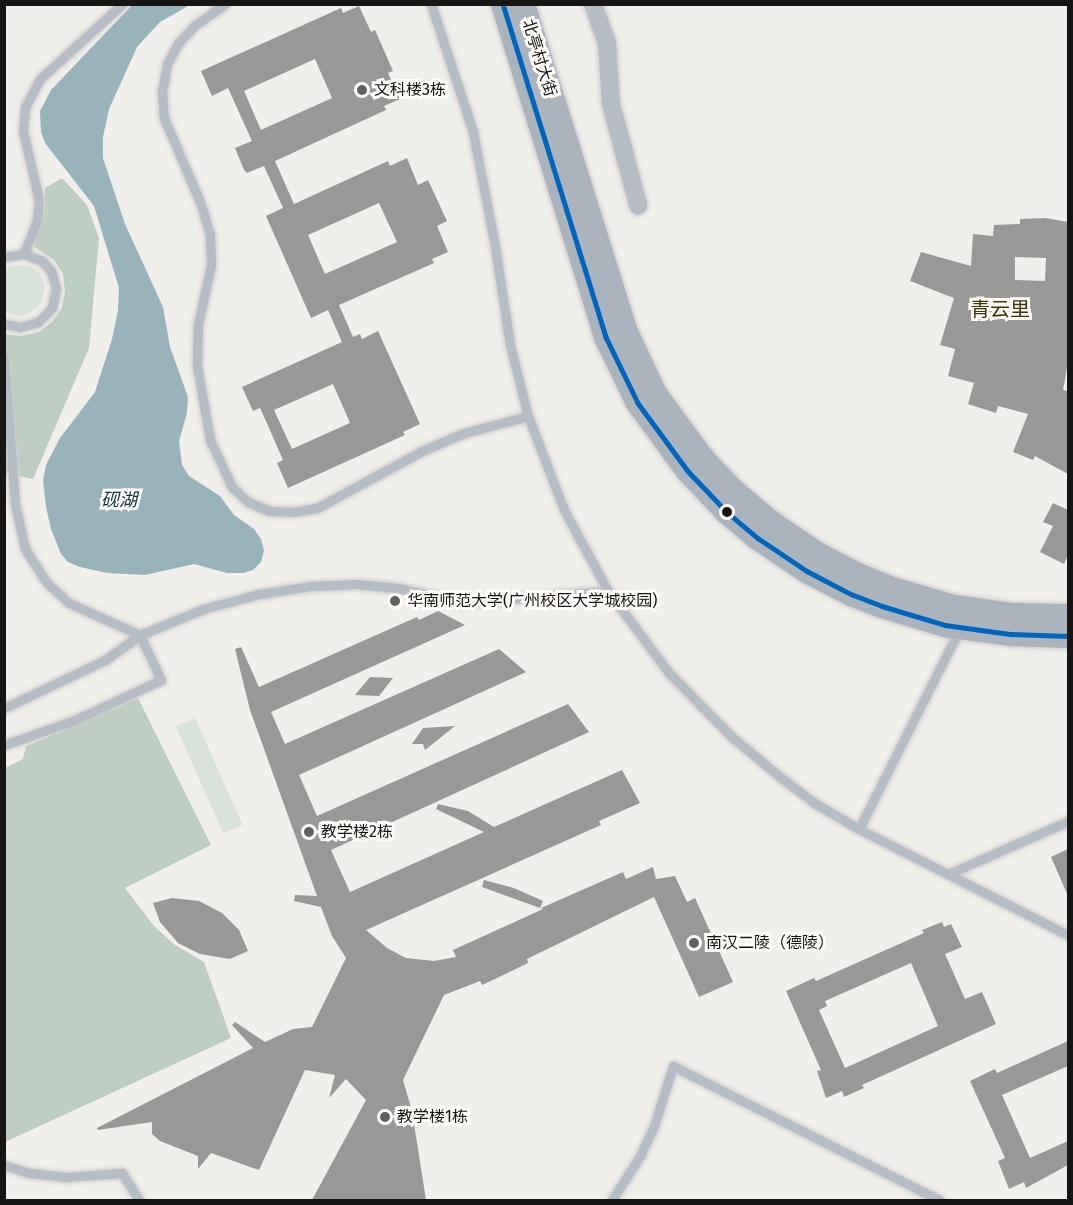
<!DOCTYPE html>
<meta charset="utf-8">
<style>
body{margin:0}
#map{position:relative;width:1073px;height:1205px;overflow:hidden;background:#f1efec;font-family:"Fira Sans","Noto Sans SC",sans-serif}
div>[style]{position:absolute}
[style*='--x']{left:calc(var(--x)*1px);top:calc(var(--y)*1px);width:calc(var(--w)*1px);rotate:calc(var(--a)*1deg)}
.green>*{inset:0;background:#d9e3da;transform-origin:0 0}
.forest>*{inset:0;background:#bdcdc1}
.water>*{inset:0;background:#99b3bb}
.building>*{inset:0;background:#9a9897}
.roads{filter:drop-shadow(0 0 2px #cdccca) drop-shadow(0 0 2px #cdccca)}
.lane>*{height:9px;margin:-4.5px;padding:0 4.5px;transform-origin:4.5px;border-radius:4.5px;background:#b6bdc5}
.street>*{height:18px;margin:-9px;padding:0 9px;transform-origin:9px;border-radius:9px;background:#b6bdc5}
.secondary>*{height:24px;margin:-12px;padding:0 12px;transform-origin:12px;border-radius:12px;background:#abb3bc}
.bus-1>*{height:4.5px;margin:-2.25px;padding:0 2.25px;transform-origin:2.25px;border-radius:2.25px;background:#0065bd}
.dots>*{width:16px;height:16px;translate:-50% -50%;box-sizing:border-box;border:3px solid #fffcf9;border-radius:50%}
span{translate:-50% -50%;white-space:nowrap;text-align:center;line-height:1.15;-webkit-text-stroke:6px #fffcf9;paint-order:stroke}
.street-label{font-size:16px;color:#161513}
.poi-label{font-size:16px;color:#161513}
.left{translate:0 -50%;text-align:left}
.water-label{font-size:18px;color:#0b323c;font-style:italic}
.quarter-label{font-size:20px;color:#3d3408}
.frame{position:absolute;inset:0;border:6px solid #161513;pointer-events:none}
</style>
<div id="map">
<div class="green">
<div style="clip-path:polygon(13px 265px,32px 267px,39px 273px,45px 286px,41px 304px,26px 315px,16px 316px,5px 312px,5px 269px)"></div>
<div style="left:195px;top:718px;width:117px;height:21px;rotate:66deg"></div>
</div>
<div class="forest">
<div style="clip-path:polygon(62px 178px,87px 205px,99px 238px,89px 348px,33px 479px,5px 473px,4px 334px,22px 336px,39px 332px,52px 322px,62px 308px,65px 291px,63px 274px,54px 260px,33px 246px,45px 207px,45px 188px)"></div>
<div style="clip-path:polygon(138px 698px,211px 845px,125px 888px,154px 926px,175px 945px,204px 962px,231px 1038px,5px 1142px,5px 768px,23px 759px,26px 746px)"></div>
</div>
<div class="water">
<div style="clip-path:polygon(133px 4px,190px 5px,160px 22px,137px 47px,109px 109px,103px 137px,103px 158px,125px 224px,163px 307px,170px 347px,188px 397px,187px 413px,179px 441px,182px 465px,189px 476px,220px 496px,234px 515px,254px 529px,261px 539px,264px 551px,261px 562px,253px 570px,243px 573px,227px 573px,194px 564px,145px 575px,107px 573px,80px 567px,68px 562px,61px 554px,51px 529px,46px 507px,43px 480px,46px 465px,60px 438px,95px 392px,112px 339px,118px 311px,119px 288px,94px 206px,45px 143px,41px 132px,40px 111px,51px 90px)"></div>
</div>
<div class="building">
<div style="clip-path:polygon(evenodd,359px 6px,371px 32px,375px 30px,393px 71px,388px 73px,400px 99px,384px 106px,386px 110px,275px 161px,294px 204px,388px 161px,390px 166px,407px 158px,418px 185px,428px 180px,447px 221px,437px 226px,448px 252px,432px 259px,434px 263px,339px 305px,353px 337px,360px 334px,362px 339px,378px 331px,420px 424px,403px 432px,405px 435px,288px 488px,277px 463px,283px 460px,269px 428px,260px 408px,253px 411px,242px 387px,342px 342px,328px 310px,311px 318px,266px 216px,283px 208px,264px 166px,247px 173px,244px 170px,235px 148px,252px 141px,228px 88px,212px 96px,201px 71px,341px 8px,343px 13px,359px 6px,315px 59px,332px 98px,261px 130px,244px 91px,315px 59px,359px 6px,379px 203px,397px 242px,325px 274px,308px 235px,379px 203px,359px 6px,333px 384px,350px 423px,292px 449px,274px 410px,333px 384px)"></div>
<div style="clip-path:polygon(evenodd,1045px 218px,1068px 222px,1068px 362px,1063px 390px,1068px 391px,1068px 474px,1035px 456px,1033px 460px,1013px 452px,1028px 414px,998px 406px,996px 413px,968px 404px,974px 383px,948px 376px,955px 349px,940px 345px,954px 298px,910px 281px,921px 252px,971px 266px,973px 234px,993px 236px,994px 225px,1020px 224px,1020px 219px,1045px 218px,1015px 257px,1046px 258px,1045px 281px,1015px 280px,1015px 257px)"></div>
<div style="clip-path:polygon(1053px 503px,1068px 510px,1068px 555px,1064px 564px,1040px 552px,1053px 526px,1043px 522px)"></div>
<div style="clip-path:polygon(438px 611px,465px 625px,271px 712px,285px 744px,499px 649px,526px 672px,299px 775px,317px 816px,568px 704px,589px 732px,331px 850px,350px 892px,484px 832px,436px 809px,438px 804px,468px 811px,494px 827px,622px 770px,640px 803px,599px 821px,601px 825px,366px 930px,387px 948px,406px 958px,434px 961px,456px 957px,453px 950px,543px 909px,541px 908px,623px 872px,626px 879px,653px 867px,656px 879px,675px 876px,687px 902px,695px 898px,733px 982px,699px 997px,654px 897px,527px 959px,528px 963px,495px 979px,482px 985px,480px 981px,444px 995px,403px 1080px,412px 1111px,426px 1200px,312px 1200px,366px 1100px,346px 1079px,329px 1098px,335px 1075px,305px 1070px,259px 1170px,211px 1153px,198px 1169px,198px 1156px,160px 1141px,152px 1134px,152px 1122px,98px 1130px,97px 1128px,253px 1048px,232px 1025px,235px 1022px,265px 1042px,293px 1029px,312px 1027px,346px 958px,332px 936px,321px 907px,294px 901px,295px 895px,317px 896px,250px 710px,235px 649px,241px 647px,259px 687px,417px 617px,419px 620px)"></div>
<div style="clip-path:polygon(370px 677px,393px 678px,379px 696px,355px 695px)"></div>
<div style="clip-path:polygon(455px 726px,425px 750px,423px 744px,412px 744px,423px 728px)"></div>
<div style="clip-path:polygon(1068px 849px,1068px 896px,1051px 857px)"></div>
<div style="clip-path:polygon(484px 880px,514px 888px,543px 901px,540px 908px,482px 887px)"></div>
<div style="clip-path:polygon(172px 898px,199px 901px,222px 913px,239px 930px,248px 951px,230px 959px,200px 954px,178px 943px,160px 922px,153px 903px)"></div>
<div style="clip-path:polygon(evenodd,942px 922px,944px 927px,951px 924px,962px 947px,945px 954px,965px 999px,982px 992px,996px 1024px,862px 1085px,864px 1088px,844px 1097px,842px 1091px,826px 1098px,817px 1071px,821px 1070px,786px 991px,814px 978px,816px 981px,924px 933px,922px 930px,942px 922px,911px 963px,938px 1026px,845px 1068px,819px 1010px,827px 1006px,825px 1001px,911px 963px)"></div>
<div style="clip-path:polygon(1068px 1041px,1068px 1066px,1002px 1095px,1030px 1158px,1068px 1141px,1068px 1165px,1026px 1188px,1024px 1182px,1009px 1189px,998px 1161px,1005px 1158px,970px 1081px,995px 1069px,997px 1073px)"></div>
</div>
<div class="roads">
<div class="lane">
<div style="--x:225;--y:4;--w:35;--a:145"></div>
<div style="--x:196;--y:24;--w:25;--a:133"></div>
<div style="--x:179;--y:42;--w:25;--a:119"></div>
<div style="--x:167;--y:64;--w:27;--a:100"></div>
<div style="--x:162;--y:91;--w:27;--a:86"></div>
<div style="--x:164;--y:118;--w:91;--a:66.8"></div>
<div style="--x:200;--y:202;--w:34;--a:73"></div>
<div style="--x:210;--y:235;--w:30;--a:88"></div>
<div style="--x:211;--y:265;--w:60;--a:102.4"></div>
<div style="--x:198;--y:324;--w:42;--a:91.4"></div>
<div style="--x:197;--y:366;--w:75;--a:80"></div>
<div style="--x:210;--y:440;--w:52;--a:64.9"></div>
<div style="--x:232;--y:487;--w:22;--a:43"></div>
<div style="--x:248;--y:502;--w:23;--a:23"></div>
<div style="--x:269;--y:511;--w:23;--a:2"></div>
<div style="--x:292;--y:512;--w:25;--a:-9"></div>
<div style="--x:317;--y:508;--w:122;--a:-28.5"></div>
<div style="--x:424;--y:450;--w:43;--a:-23"></div>
<div style="--x:464;--y:433;--w:66;--a:-14.9"></div>
<div style="--x:431;--y:4;--w:135;--a:71.8"></div>
<div style="--x:473;--y:132;--w:116;--a:79.1"></div>
<div style="--x:495;--y:246;--w:100;--a:81.4"></div>
<div style="--x:510;--y:345;--w:73;--a:75.8"></div>
<div style="--x:528;--y:416;--w:101;--a:69"></div>
<div style="--x:564;--y:510;--w:92;--a:61.5"></div>
<div style="--x:608;--y:591;--w:102;--a:53.4"></div>
<div style="--x:669;--y:673;--w:90;--a:45.5"></div>
<div style="--x:732;--y:737;--w:67;--a:39.6"></div>
<div style="--x:784;--y:780;--w:40;--a:37"></div>
<div style="--x:816;--y:804;--w:50;--a:30.2"></div>
<div style="--x:859;--y:829;--w:234;--a:26.9"></div>
<div style="--x:24;--y:254;--w:36;--a:-69"></div>
<div style="--x:37;--y:220;--w:20;--a:-84"></div>
<div style="--x:39;--y:200;--w:71;--a:-103.1"></div>
<div style="--x:23;--y:131;--w:24;--a:-85"></div>
<div style="--x:25;--y:107;--w:32;--a:-62"></div>
<div style="--x:40;--y:79;--w:111;--a:-42.4"></div>
<div style="--x:4;--y:257;--w:20;--a:-9"></div>
<div style="--x:24;--y:254;--w:19;--a:21"></div>
<div style="--x:42;--y:261;--w:13;--a:48"></div>
<div style="--x:51;--y:271;--w:19;--a:74"></div>
<div style="--x:56;--y:289;--w:19;--a:102"></div>
<div style="--x:52;--y:308;--w:20;--a:135"></div>
<div style="--x:38;--y:322;--w:19;--a:164"></div>
<div style="--x:20;--y:327;--w:16;--a:-169"></div>
<div style="--x:4;--y:357;--w:147;--a:85.7"></div>
<div style="--x:15;--y:504;--w:46;--a:77.5"></div>
<div style="--x:25;--y:549;--w:40;--a:57.1"></div>
<div style="--x:47;--y:583;--w:30;--a:42"></div>
<div style="--x:69;--y:603;--w:78;--a:24.3"></div>
<div style="--x:140;--y:635;--w:50;--a:65"></div>
<div style="--x:161;--y:680;--w:95;--a:155.1"></div>
<div style="--x:75;--y:720;--w:75;--a:160.6"></div>
<div style="--x:4;--y:708;--w:112;--a:-25.4"></div>
<div style="--x:105;--y:660;--w:43;--a:-35.5"></div>
<div style="--x:140;--y:635;--w:68;--a:-22.4"></div>
<div style="--x:203;--y:609;--w:58;--a:-15"></div>
<div style="--x:259;--y:594;--w:54;--a:-8.6"></div>
<div style="--x:312;--y:586;--w:44;--a:-2.6"></div>
<div style="--x:356;--y:584;--w:42;--a:5.4"></div>
<div style="--x:398;--y:588;--w:67;--a:13"></div>
<div style="--x:463;--y:603;--w:145;--a:-4.7"></div>
<div style="--x:859;--y:829;--w:225;--a:-63.3"></div>
<div style="--x:948;--y:874;--w:131;--a:-23.8"></div>
<div style="--x:4;--y:1165;--w:26;--a:18"></div>
<div style="--x:29;--y:1173;--w:36;--a:6"></div>
<div style="--x:65;--y:1177;--w:57;--a:-4"></div>
<div style="--x:122;--y:1173;--w:32;--a:58"></div>
<div style="--x:612;--y:1200;--w:52;--a:-57.5"></div>
<div style="--x:640;--y:1156;--w:33;--a:-65"></div>
<div style="--x:654;--y:1126;--w:63;--a:-72.4"></div>
<div style="--x:673;--y:1066;--w:298;--a:26.7"></div>
</div>
<div class="street">
<div style="--x:593;--y:4;--w:41;--a:70.3"></div>
<div style="--x:607;--y:43;--w:61;--a:86.2"></div>
<div style="--x:611;--y:104;--w:105;--a:75"></div>
</div>
<div class="secondary">
<div style="--x:503;--y:4;--w:349;--a:72.8"></div>
<div style="--x:606;--y:337;--w:73;--a:64.1"></div>
<div style="--x:638;--y:403;--w:84;--a:53.7"></div>
<div style="--x:688;--y:471;--w:58;--a:46.4"></div>
<div style="--x:728;--y:513;--w:39;--a:40"></div>
<div style="--x:758;--y:538;--w:59;--a:34"></div>
<div style="--x:807;--y:571;--w:50;--a:27.6"></div>
<div style="--x:851;--y:594;--w:33;--a:21"></div>
<div style="--x:882;--y:606;--w:66;--a:16.8"></div>
<div style="--x:945;--y:625;--w:67;--a:7.8"></div>
<div style="--x:1011;--y:634;--w:57;--a:2"></div>
<div style="--x:523;--y:4;--w:342;--a:72.6"></div>
<div style="--x:625;--y:330;--w:71;--a:64.9"></div>
<div style="--x:655;--y:394;--w:79;--a:53.7"></div>
<div style="--x:702;--y:458;--w:42;--a:46.9"></div>
<div style="--x:731;--y:489;--w:51;--a:40.2"></div>
<div style="--x:770;--y:522;--w:57;--a:34.2"></div>
<div style="--x:817;--y:554;--w:48;--a:27.1"></div>
<div style="--x:860;--y:576;--w:31;--a:22"></div>
<div style="--x:889;--y:588;--w:64;--a:16.4"></div>
<div style="--x:950;--y:606;--w:63;--a:8.3"></div>
<div style="--x:1012;--y:615;--w:56;--a:1"></div>
</div>
</div>
<div class="bus-1">
<div style="--x:503;--y:4;--w:349;--a:72.8"></div>
<div style="--x:606;--y:337;--w:73;--a:64.1"></div>
<div style="--x:638;--y:403;--w:84;--a:53.7"></div>
<div style="--x:688;--y:471;--w:58;--a:46.4"></div>
<div style="--x:728;--y:513;--w:39;--a:40"></div>
<div style="--x:758;--y:538;--w:59;--a:34"></div>
<div style="--x:807;--y:571;--w:50;--a:27.6"></div>
<div style="--x:851;--y:594;--w:33;--a:21"></div>
<div style="--x:882;--y:606;--w:66;--a:16.8"></div>
<div style="--x:945;--y:625;--w:67;--a:7.8"></div>
<div style="--x:1011;--y:634;--w:57;--a:2"></div>
</div>
<div class="dots">
<div style="left:362px;top:90px;background:#63615f"></div>
<div style="left:727px;top:512px;background:#161513"></div>
<div style="left:395px;top:601px;background:#63615f"></div>
<div style="left:309px;top:832px;background:#63615f"></div>
<div style="left:694px;top:943px;background:#63615f"></div>
<div style="left:385px;top:1117px;background:#63615f"></div>
</div>
<div class="street-label">
<span style="left:539px;top:58px;rotate:73deg">北亭村大街</span>
</div>
<div class="poi-label">
<span class="left" style="left:374px;top:90px">文科楼3栋</span>
<span class="left" style="left:407px;top:601px">华南师范大学(广州校区大学城校园)</span>
<span class="left" style="left:321px;top:832px">教学楼2栋</span>
<span class="left" style="left:706px;top:943px">南汉二陵（德陵）</span>
<span class="left" style="left:397px;top:1117px">教学楼1栋</span>
</div>
<div class="water-label">
<span style="left:119px;top:500px">砚湖</span>
</div>
<div class="quarter-label">
<span style="left:1000px;top:309px">青云里</span>
</div>
<div class="frame"></div>
</div>
